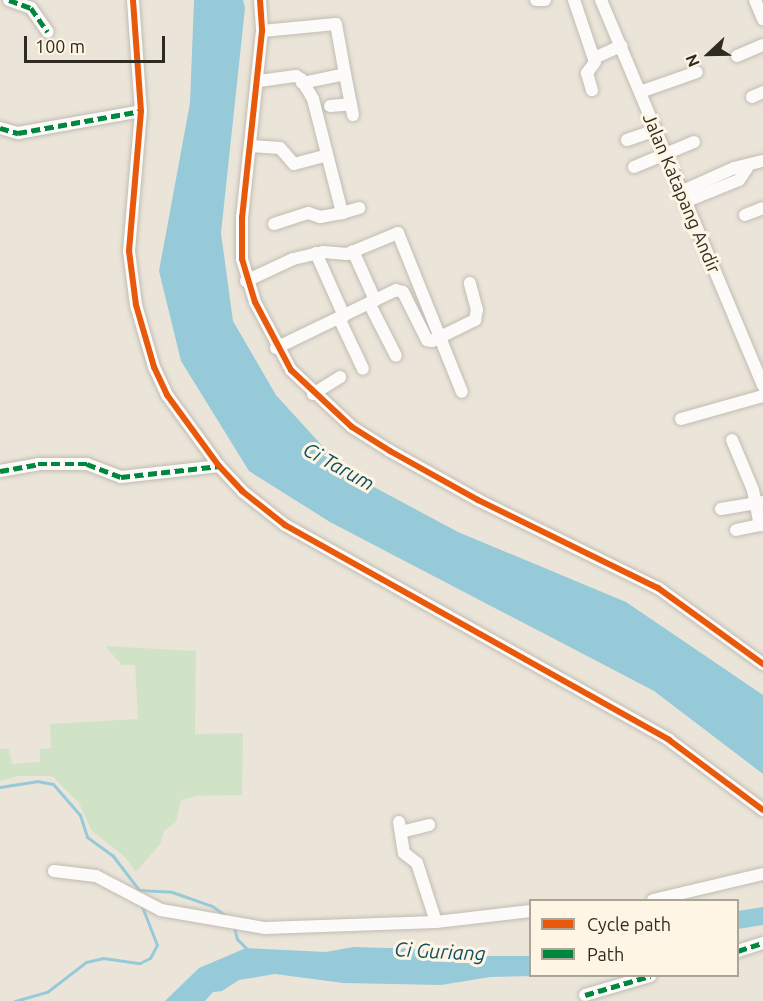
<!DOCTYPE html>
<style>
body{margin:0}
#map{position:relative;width:763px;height:1001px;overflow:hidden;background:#ebe5d9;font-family:Ubuntu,sans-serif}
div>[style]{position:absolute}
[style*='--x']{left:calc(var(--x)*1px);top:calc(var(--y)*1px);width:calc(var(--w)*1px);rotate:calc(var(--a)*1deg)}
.green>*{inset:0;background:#d0e3c6}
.water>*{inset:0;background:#97cad8}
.stream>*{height:3px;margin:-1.5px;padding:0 1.5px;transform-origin:1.5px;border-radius:1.5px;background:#97cad8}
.roads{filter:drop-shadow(0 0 2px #c1bcb3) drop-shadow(0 0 2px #c1bcb3)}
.minor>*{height:12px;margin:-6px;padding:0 6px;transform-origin:6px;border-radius:6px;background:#fcfbf9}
.quiet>*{height:4.5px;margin-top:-2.25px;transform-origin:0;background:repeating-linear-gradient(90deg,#00873e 0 9px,transparent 0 13.5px)}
.cycleway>*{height:6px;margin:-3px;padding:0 3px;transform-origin:3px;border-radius:3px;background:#e8590c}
span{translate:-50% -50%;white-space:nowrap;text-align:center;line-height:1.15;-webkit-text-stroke:6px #fef5e4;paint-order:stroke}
.street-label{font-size:18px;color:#2f2b23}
.water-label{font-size:20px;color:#0f5162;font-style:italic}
.legend{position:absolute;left:529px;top:899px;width:210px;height:78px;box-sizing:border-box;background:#fef5e4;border:2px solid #aba497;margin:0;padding:8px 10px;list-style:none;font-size:18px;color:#2f2b23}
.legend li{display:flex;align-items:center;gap:12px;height:30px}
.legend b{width:30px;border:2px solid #aba497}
.north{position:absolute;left:679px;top:24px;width:60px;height:60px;-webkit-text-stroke:4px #fef5e4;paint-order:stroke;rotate:248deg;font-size:16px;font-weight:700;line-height:24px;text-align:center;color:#2f2b23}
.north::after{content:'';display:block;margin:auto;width:21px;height:27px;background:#2f2b23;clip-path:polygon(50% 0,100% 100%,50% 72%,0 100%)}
.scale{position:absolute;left:24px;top:36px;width:141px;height:27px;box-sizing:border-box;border:3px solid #2f2b23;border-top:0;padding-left:8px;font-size:18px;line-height:21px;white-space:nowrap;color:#2f2b23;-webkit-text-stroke:4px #fef5e4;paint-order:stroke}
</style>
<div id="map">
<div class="green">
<div style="clip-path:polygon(105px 646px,196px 651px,195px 734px,243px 733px,242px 795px,196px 796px,181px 800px,176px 822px,164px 831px,161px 843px,136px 872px,124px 856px,92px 831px,79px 803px,52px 776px,18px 776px,0 781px,0 749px,9px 749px,12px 764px,40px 762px,40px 749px,51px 748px,50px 724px,138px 719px,135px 665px,122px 665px)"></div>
</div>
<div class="water">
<div style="clip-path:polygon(194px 0,243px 0,245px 8px,221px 233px,233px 321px,276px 395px,346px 472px,458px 532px,626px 602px,763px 695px,763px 774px,654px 691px,330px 522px,249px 471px,181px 361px,159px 271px,190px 103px)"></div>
<div style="clip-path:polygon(763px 907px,763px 925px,738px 929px,738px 911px)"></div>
<div style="clip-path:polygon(353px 947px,459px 950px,467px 956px,530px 956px,530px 976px,536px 976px,490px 977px,441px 985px,343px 983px,275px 974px,239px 980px,222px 991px,213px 992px,205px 1001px,165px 1001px,199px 968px,246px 948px,326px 952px)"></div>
</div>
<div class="stream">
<div style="--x:0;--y:787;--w:37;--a:-9"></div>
<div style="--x:37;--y:781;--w:16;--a:11"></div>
<div style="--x:53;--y:784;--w:41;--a:48.9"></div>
<div style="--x:80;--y:815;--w:23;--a:72"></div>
<div style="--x:87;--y:837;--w:32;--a:36"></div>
<div style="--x:113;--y:856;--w:43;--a:52.6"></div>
<div style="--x:139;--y:890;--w:33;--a:3"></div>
<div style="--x:172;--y:892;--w:42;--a:19.3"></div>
<div style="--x:212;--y:906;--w:19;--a:35"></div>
<div style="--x:234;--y:927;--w:12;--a:76"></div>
<div style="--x:237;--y:939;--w:14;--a:45"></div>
<div style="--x:15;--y:1001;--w:33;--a:-16"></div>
<div style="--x:47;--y:992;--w:49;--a:-37.6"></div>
<div style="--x:86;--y:962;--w:17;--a:-13"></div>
<div style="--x:103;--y:958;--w:37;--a:8"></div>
<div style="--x:140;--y:963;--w:11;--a:-27"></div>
<div style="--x:150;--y:958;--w:15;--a:-62"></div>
<div style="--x:157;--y:945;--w:44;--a:-111.3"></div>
</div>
<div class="roads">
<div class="minor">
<div style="--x:9;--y:0;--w:23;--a:20"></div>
<div style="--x:31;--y:8;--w:29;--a:55"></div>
<div style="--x:133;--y:0;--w:111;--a:85.9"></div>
<div style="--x:141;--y:111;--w:141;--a:94.9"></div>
<div style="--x:129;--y:251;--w:54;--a:82.6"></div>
<div style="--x:136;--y:305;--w:65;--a:73.8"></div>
<div style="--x:154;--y:367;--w:31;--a:65"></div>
<div style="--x:167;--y:395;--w:88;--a:53.8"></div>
<div style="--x:219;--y:466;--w:34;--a:47"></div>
<div style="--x:242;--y:491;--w:55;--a:38.3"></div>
<div style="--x:285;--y:525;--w:440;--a:29.2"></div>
<div style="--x:669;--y:740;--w:117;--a:36.7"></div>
<div style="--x:260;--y:0;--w:31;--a:86"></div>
<div style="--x:262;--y:31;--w:187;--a:96.1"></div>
<div style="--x:242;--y:217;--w:42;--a:90"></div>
<div style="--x:242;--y:259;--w:45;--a:73.2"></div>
<div style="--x:255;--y:302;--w:77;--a:62.1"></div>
<div style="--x:291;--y:370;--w:83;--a:43.1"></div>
<div style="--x:352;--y:427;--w:45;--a:32.3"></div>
<div style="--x:390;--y:451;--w:101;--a:29.1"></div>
<div style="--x:478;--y:500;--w:200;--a:26.1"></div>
<div style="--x:658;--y:588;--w:130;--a:35.9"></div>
<div style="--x:536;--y:0;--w:9;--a:0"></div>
<div style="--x:574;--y:0;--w:65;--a:71.3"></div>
<div style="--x:595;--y:62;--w:14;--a:126"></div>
<div style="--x:587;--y:73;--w:18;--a:74"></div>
<div style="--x:601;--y:0;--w:419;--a:67.2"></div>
<div style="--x:755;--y:0;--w:21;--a:67"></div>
<div style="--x:262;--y:31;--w:74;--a:-5.4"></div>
<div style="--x:336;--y:24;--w:51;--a:79.8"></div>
<div style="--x:737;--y:56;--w:28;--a:-23"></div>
<div style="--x:594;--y:58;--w:30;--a:-24"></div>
<div style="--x:259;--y:81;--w:37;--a:-8"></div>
<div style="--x:296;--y:76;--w:6;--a:31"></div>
<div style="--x:301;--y:79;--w:23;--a:59"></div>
<div style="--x:313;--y:99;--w:118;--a:75.7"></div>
<div style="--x:342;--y:213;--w:18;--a:-16"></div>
<div style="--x:302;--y:83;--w:44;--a:-11.8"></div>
<div style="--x:345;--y:74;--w:42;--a:79"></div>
<div style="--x:640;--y:92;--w:60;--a:-19.3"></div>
<div style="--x:752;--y:97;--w:12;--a:-24"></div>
<div style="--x:330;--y:106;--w:21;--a:-5"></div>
<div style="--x:0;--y:128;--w:19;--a:16"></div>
<div style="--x:18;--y:133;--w:125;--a:-10.1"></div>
<div style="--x:627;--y:140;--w:31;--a:-19"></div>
<div style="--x:251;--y:146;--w:29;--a:4"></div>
<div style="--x:280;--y:148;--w:21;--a:49"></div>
<div style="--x:294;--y:164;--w:34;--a:-15"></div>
<div style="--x:634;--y:167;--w:65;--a:-22.6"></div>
<div style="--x:683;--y:191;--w:56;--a:-24.3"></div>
<div style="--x:734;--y:168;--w:30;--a:-14"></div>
<div style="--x:687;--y:201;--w:56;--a:-22"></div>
<div style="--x:739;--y:180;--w:14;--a:-56"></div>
<div style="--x:745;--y:215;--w:19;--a:-21"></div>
<div style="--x:274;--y:224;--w:36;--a:-18"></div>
<div style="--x:308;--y:213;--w:13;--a:18"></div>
<div style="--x:320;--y:217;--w:22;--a:-10"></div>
<div style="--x:353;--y:251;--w:54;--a:65.8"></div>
<div style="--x:316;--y:253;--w:69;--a:66"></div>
<div style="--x:246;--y:281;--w:52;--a:-25.1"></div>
<div style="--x:293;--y:259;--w:31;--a:-13"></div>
<div style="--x:323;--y:252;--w:24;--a:5"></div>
<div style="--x:347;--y:254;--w:55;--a:-22.4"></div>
<div style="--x:398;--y:233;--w:171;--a:68.1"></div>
<div style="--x:369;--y:303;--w:59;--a:63"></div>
<div style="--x:339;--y:318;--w:56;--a:64.8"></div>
<div style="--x:276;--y:348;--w:133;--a:-25.8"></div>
<div style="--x:396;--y:290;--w:7;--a:16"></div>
<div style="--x:403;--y:292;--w:54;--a:63.4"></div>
<div style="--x:427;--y:340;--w:5;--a:11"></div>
<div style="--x:432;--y:341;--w:48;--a:-26"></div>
<div style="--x:475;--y:320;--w:10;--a:-79"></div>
<div style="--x:477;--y:310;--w:28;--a:-105"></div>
<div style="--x:313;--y:394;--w:32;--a:-32"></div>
<div style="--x:681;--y:419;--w:85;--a:-15.7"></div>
<div style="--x:732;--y:440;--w:54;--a:67.2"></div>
<div style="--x:753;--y:490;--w:36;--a:79"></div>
<div style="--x:760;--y:525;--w:3;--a:-18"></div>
<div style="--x:0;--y:471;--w:39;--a:-10"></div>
<div style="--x:38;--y:464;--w:49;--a:0"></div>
<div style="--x:87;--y:464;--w:36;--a:21"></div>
<div style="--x:121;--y:477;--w:99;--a:-6.4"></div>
<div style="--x:721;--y:509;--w:43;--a:-9.5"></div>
<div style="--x:736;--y:530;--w:25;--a:-12"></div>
<div style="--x:399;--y:822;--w:31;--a:81"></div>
<div style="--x:404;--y:853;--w:16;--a:38"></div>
<div style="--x:417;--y:863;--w:62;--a:72.1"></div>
<div style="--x:401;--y:832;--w:29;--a:-14"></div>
<div style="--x:54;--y:871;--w:42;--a:6.8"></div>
<div style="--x:96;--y:876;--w:73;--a:27.6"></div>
<div style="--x:161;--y:910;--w:106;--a:9.8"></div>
<div style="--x:265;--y:928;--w:171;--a:-2"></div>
<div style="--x:436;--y:922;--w:95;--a:-6.7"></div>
<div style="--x:653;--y:900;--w:113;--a:-13.3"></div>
<div style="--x:738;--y:951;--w:26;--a:-18"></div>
<div style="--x:585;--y:995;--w:68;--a:-16.3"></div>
</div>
</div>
<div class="quiet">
<div style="--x:9;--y:0;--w:23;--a:20"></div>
<div style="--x:31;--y:8;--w:29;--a:55"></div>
<div style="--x:0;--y:128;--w:19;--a:16"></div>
<div style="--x:18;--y:133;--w:125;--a:-10.1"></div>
<div style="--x:0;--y:471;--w:39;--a:-10"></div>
<div style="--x:38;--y:464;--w:49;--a:0"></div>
<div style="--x:87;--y:464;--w:36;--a:21"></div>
<div style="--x:121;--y:477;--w:99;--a:-6.4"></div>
<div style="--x:738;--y:951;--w:26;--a:-18"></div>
<div style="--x:585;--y:995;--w:68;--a:-16.3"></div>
</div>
<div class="cycleway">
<div style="--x:133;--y:0;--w:111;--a:85.9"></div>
<div style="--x:141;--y:111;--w:141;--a:94.9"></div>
<div style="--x:129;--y:251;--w:54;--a:82.6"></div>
<div style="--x:136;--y:305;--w:65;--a:73.8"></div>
<div style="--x:154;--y:367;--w:31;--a:65"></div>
<div style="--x:167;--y:395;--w:88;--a:53.8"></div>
<div style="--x:219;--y:466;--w:34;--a:47"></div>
<div style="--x:242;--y:491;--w:55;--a:38.3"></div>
<div style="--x:285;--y:525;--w:440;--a:29.2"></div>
<div style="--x:669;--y:740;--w:117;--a:36.7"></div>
<div style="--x:260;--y:0;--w:31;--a:86"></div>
<div style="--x:262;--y:31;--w:187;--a:96.1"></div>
<div style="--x:242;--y:217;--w:42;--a:90"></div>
<div style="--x:242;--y:259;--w:45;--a:73.2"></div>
<div style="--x:255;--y:302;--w:77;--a:62.1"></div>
<div style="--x:291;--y:370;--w:83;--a:43.1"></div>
<div style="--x:352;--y:427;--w:45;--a:32.3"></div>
<div style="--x:390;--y:451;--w:101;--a:29.1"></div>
<div style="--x:478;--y:500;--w:200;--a:26.1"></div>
<div style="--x:658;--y:588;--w:130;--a:35.9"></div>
</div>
<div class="street-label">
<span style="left:682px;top:193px;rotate:67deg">Jalan Katapang Andir</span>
</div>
<div class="water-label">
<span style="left:339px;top:466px;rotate:29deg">Ci Tarum</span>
<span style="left:440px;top:951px;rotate:3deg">Ci Guriang</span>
</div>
<ul class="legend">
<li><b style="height:8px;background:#e8590c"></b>Cycle path</li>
<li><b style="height:8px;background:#00873e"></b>Path</li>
</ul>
<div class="north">N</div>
<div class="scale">100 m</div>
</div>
